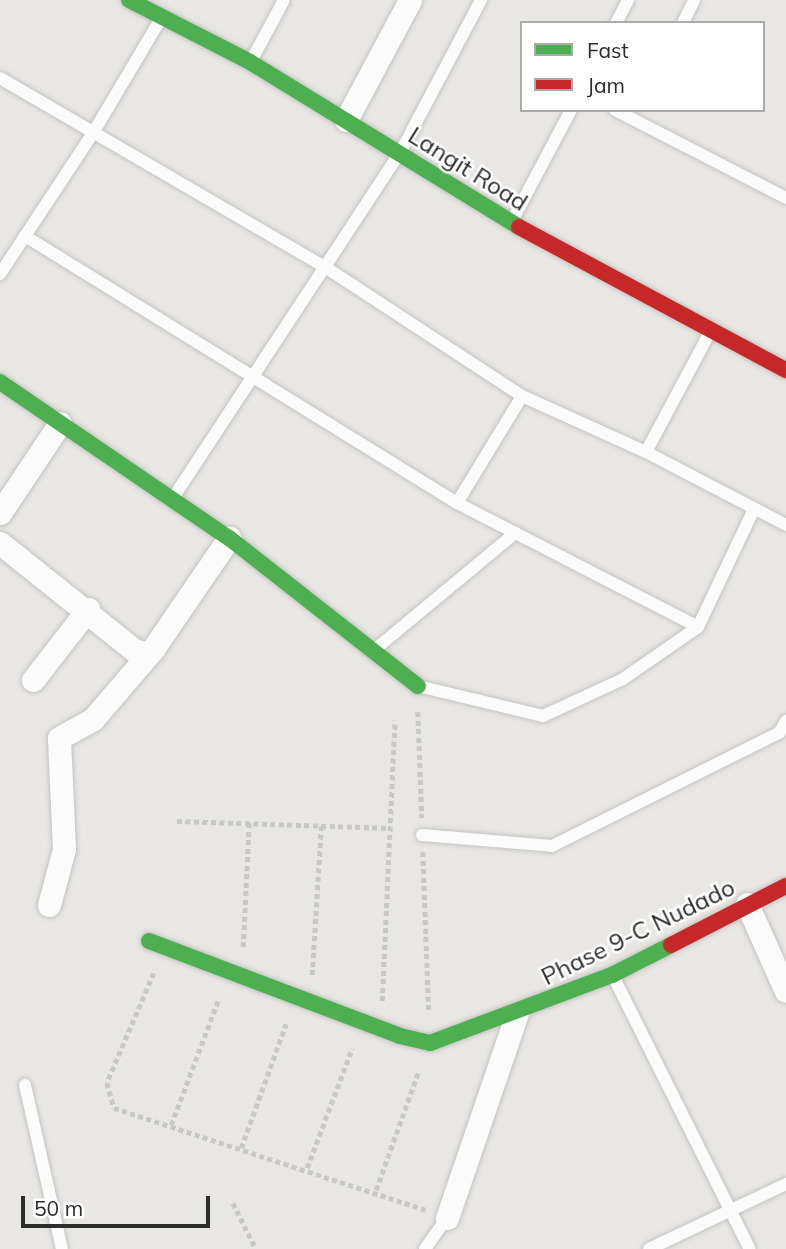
<!DOCTYPE html>
<style>
body{margin:0}
#map{position:relative;width:786px;height:1249px;overflow:hidden;background:#e9e7e3;font-family:Mulish,sans-serif}
div>[style]{position:absolute}
[style*='--x']{left:calc(var(--x)*1px);top:calc(var(--y)*1px);width:calc(var(--w)*1px);rotate:calc(var(--a)*1deg)}
.path>*{height:4.5px;margin-top:-2.25px;transform-origin:0;background:repeating-linear-gradient(90deg,#c8c8c7 0 5px,transparent 0 8.5px)}
.roads{filter:drop-shadow(0 0 2px #c4c3c2) drop-shadow(0 0 2px #c4c3c2)}
.lane>*{height:12px;margin:-6px;padding:0 6px;transform-origin:6px;border-radius:6px;background:#fcfbfb}
.street>*{height:23px;margin:-11.5px;padding:0 11.5px;transform-origin:11.5px;border-radius:11.5px;background:#fcfbfb}
.fast>*{height:16px;margin:-8px;padding:0 8px;transform-origin:8px;border-radius:8px;background:#4caf50}
.jam>*{height:16px;margin:-8px;padding:0 8px;transform-origin:8px;border-radius:8px;background:#c62828}
span{translate:-50% -50%;white-space:nowrap;text-align:center;line-height:1.15;-webkit-text-stroke:5px #fff;paint-order:stroke}
.street-label{font-size:24px;color:#2c2c2c}
.legend{position:absolute;left:520px;top:21px;width:245px;height:91px;box-sizing:border-box;background:#fff;border:2px solid #ababab;margin:0;padding:9px 12px;list-style:none;font-size:21px;color:#2c2c2c}
.legend li{display:flex;align-items:center;gap:14px;height:35px}
.legend b{width:35px;border:2px solid #ababab}
.scale{position:absolute;left:21px;top:1196px;width:189px;height:32px;box-sizing:border-box;border:4px solid #2c2c2c;border-top:0;padding-left:9px;font-size:21px;line-height:24px;white-space:nowrap;color:#2c2c2c;-webkit-text-stroke:5px #fff;paint-order:stroke}
</style>
<div id="map">
<div class="path">
<div style="--x:418;--y:712;--w:106;--a:87.8"></div>
<div style="--x:177;--y:821;--w:213;--a:1.9"></div>
<div style="--x:423;--y:852;--w:162;--a:87.9"></div>
<div style="--x:243;--y:947;--w:124;--a:-87.2"></div>
<div style="--x:154;--y:973;--w:120;--a:113.1"></div>
<div style="--x:107;--y:1083;--w:26;--a:74"></div>
<div style="--x:114;--y:1108;--w:328;--a:18.1"></div>
<div style="--x:312;--y:975;--w:149;--a:-86.5"></div>
<div style="--x:382;--y:1001;--w:281;--a:-87.4"></div>
<div style="--x:171;--y:1125;--w:136;--a:-69.3"></div>
<div style="--x:241;--y:1148;--w:132;--a:-70.1"></div>
<div style="--x:307;--y:1168;--w:128;--a:-69.4"></div>
<div style="--x:376;--y:1190;--w:127;--a:-70.3"></div>
<div style="--x:233;--y:1203;--w:51;--a:63.4"></div>
</div>
<div class="roads">
<div class="lane">
<div style="--x:616;--y:23;--w:26;--a:-62"></div>
<div style="--x:683;--y:23;--w:25;--a:-64"></div>
<div style="--x:251;--y:61;--w:69;--a:-61.6"></div>
<div style="--x:0;--y:78;--w:376;--a:30.2"></div>
<div style="--x:325;--y:267;--w:235;--a:33.2"></div>
<div style="--x:522;--y:396;--w:136;--a:24.3"></div>
<div style="--x:646;--y:452;--w:158;--a:27.5"></div>
<div style="--x:615;--y:110;--w:192;--a:27.2"></div>
<div style="--x:512;--y:221;--w:126;--a:-62"></div>
<div style="--x:25;--y:236;--w:508;--a:31.72"></div>
<div style="--x:457;--y:503;--w:271;--a:27.2"></div>
<div style="--x:0;--y:274;--w:169;--a:-56.6"></div>
<div style="--x:93;--y:133;--w:135;--a:-59.3"></div>
<div style="--x:646;--y:452;--w:136;--a:-61.9"></div>
<div style="--x:173;--y:498;--w:413;--a:-56.7"></div>
<div style="--x:400;--y:153;--w:173;--a:-62.1"></div>
<div style="--x:457;--y:503;--w:125;--a:-58.7"></div>
<div style="--x:373;--y:651;--w:185;--a:-39.7"></div>
<div style="--x:418;--y:686;--w:129;--a:13.5"></div>
<div style="--x:543;--y:716;--w:88;--a:-24.8"></div>
<div style="--x:623;--y:679;--w:91;--a:-34.7"></div>
<div style="--x:698;--y:627;--w:131;--a:-64.6"></div>
<div style="--x:422;--y:835;--w:130;--a:4.8"></div>
<div style="--x:552;--y:846;--w:254;--a:-26.5"></div>
<div style="--x:779;--y:733;--w:14;--a:-60"></div>
<div style="--x:613;--y:976;--w:305;--a:63.4"></div>
<div style="--x:25;--y:1085;--w:168;--a:77.3"></div>
<div style="--x:425;--y:1249;--w:38;--a:-55"></div>
<div style="--x:649;--y:1249;--w:152;--a:-25.4"></div>
</div>
<div class="street">
<div style="--x:346;--y:120;--w:136;--a:-61.9"></div>
<div style="--x:0;--y:513;--w:108;--a:-56.3"></div>
<div style="--x:0;--y:543;--w:171;--a:38.6"></div>
<div style="--x:134;--y:650;--w:11;--a:15"></div>
<div style="--x:33;--y:680;--w:90;--a:-52.2"></div>
<div style="--x:747;--y:904;--w:95;--a:65.9"></div>
<div style="--x:49;--y:905;--w:58;--a:-75"></div>
<div style="--x:64;--y:849;--w:111;--a:-92.6"></div>
<div style="--x:59;--y:738;--w:39;--a:-29"></div>
<div style="--x:93;--y:719;--w:92;--a:-49.4"></div>
<div style="--x:153;--y:649;--w:135;--a:-55.6"></div>
<div style="--x:447;--y:1218;--w:216;--a:-71.1"></div>
</div>
<div class="fast">
<div style="--x:129;--y:0;--w:136;--a:27.1"></div>
<div style="--x:250;--y:62;--w:316;--a:31.5"></div>
<div style="--x:0;--y:382;--w:277;--a:34.3"></div>
<div style="--x:229;--y:538;--w:240;--a:38.1"></div>
<div style="--x:149;--y:941;--w:268;--a:20.7"></div>
<div style="--x:400;--y:1036;--w:31;--a:13"></div>
<div style="--x:430;--y:1043;--w:194;--a:-20.5"></div>
<div style="--x:612;--y:975;--w:66;--a:-27"></div>
</div>
<div class="jam">
<div style="--x:519;--y:227;--w:303;--a:28.2"></div>
<div style="--x:671;--y:945;--w:129;--a:-27.2"></div>
</div>
</div>
<div class="street-label">
<span style="left:468px;top:169px;rotate:32deg">Langit Road</span>
<span style="left:638px;top:932px;rotate:-26deg">Phase 9-C Nudado</span>
</div>
<ul class="legend">
<li><b style="height:9px;background:#4caf50"></b>Fast</li>
<li><b style="height:9px;background:#c62828"></b>Jam</li>
</ul>
<div class="scale">50 m</div>
</div>
